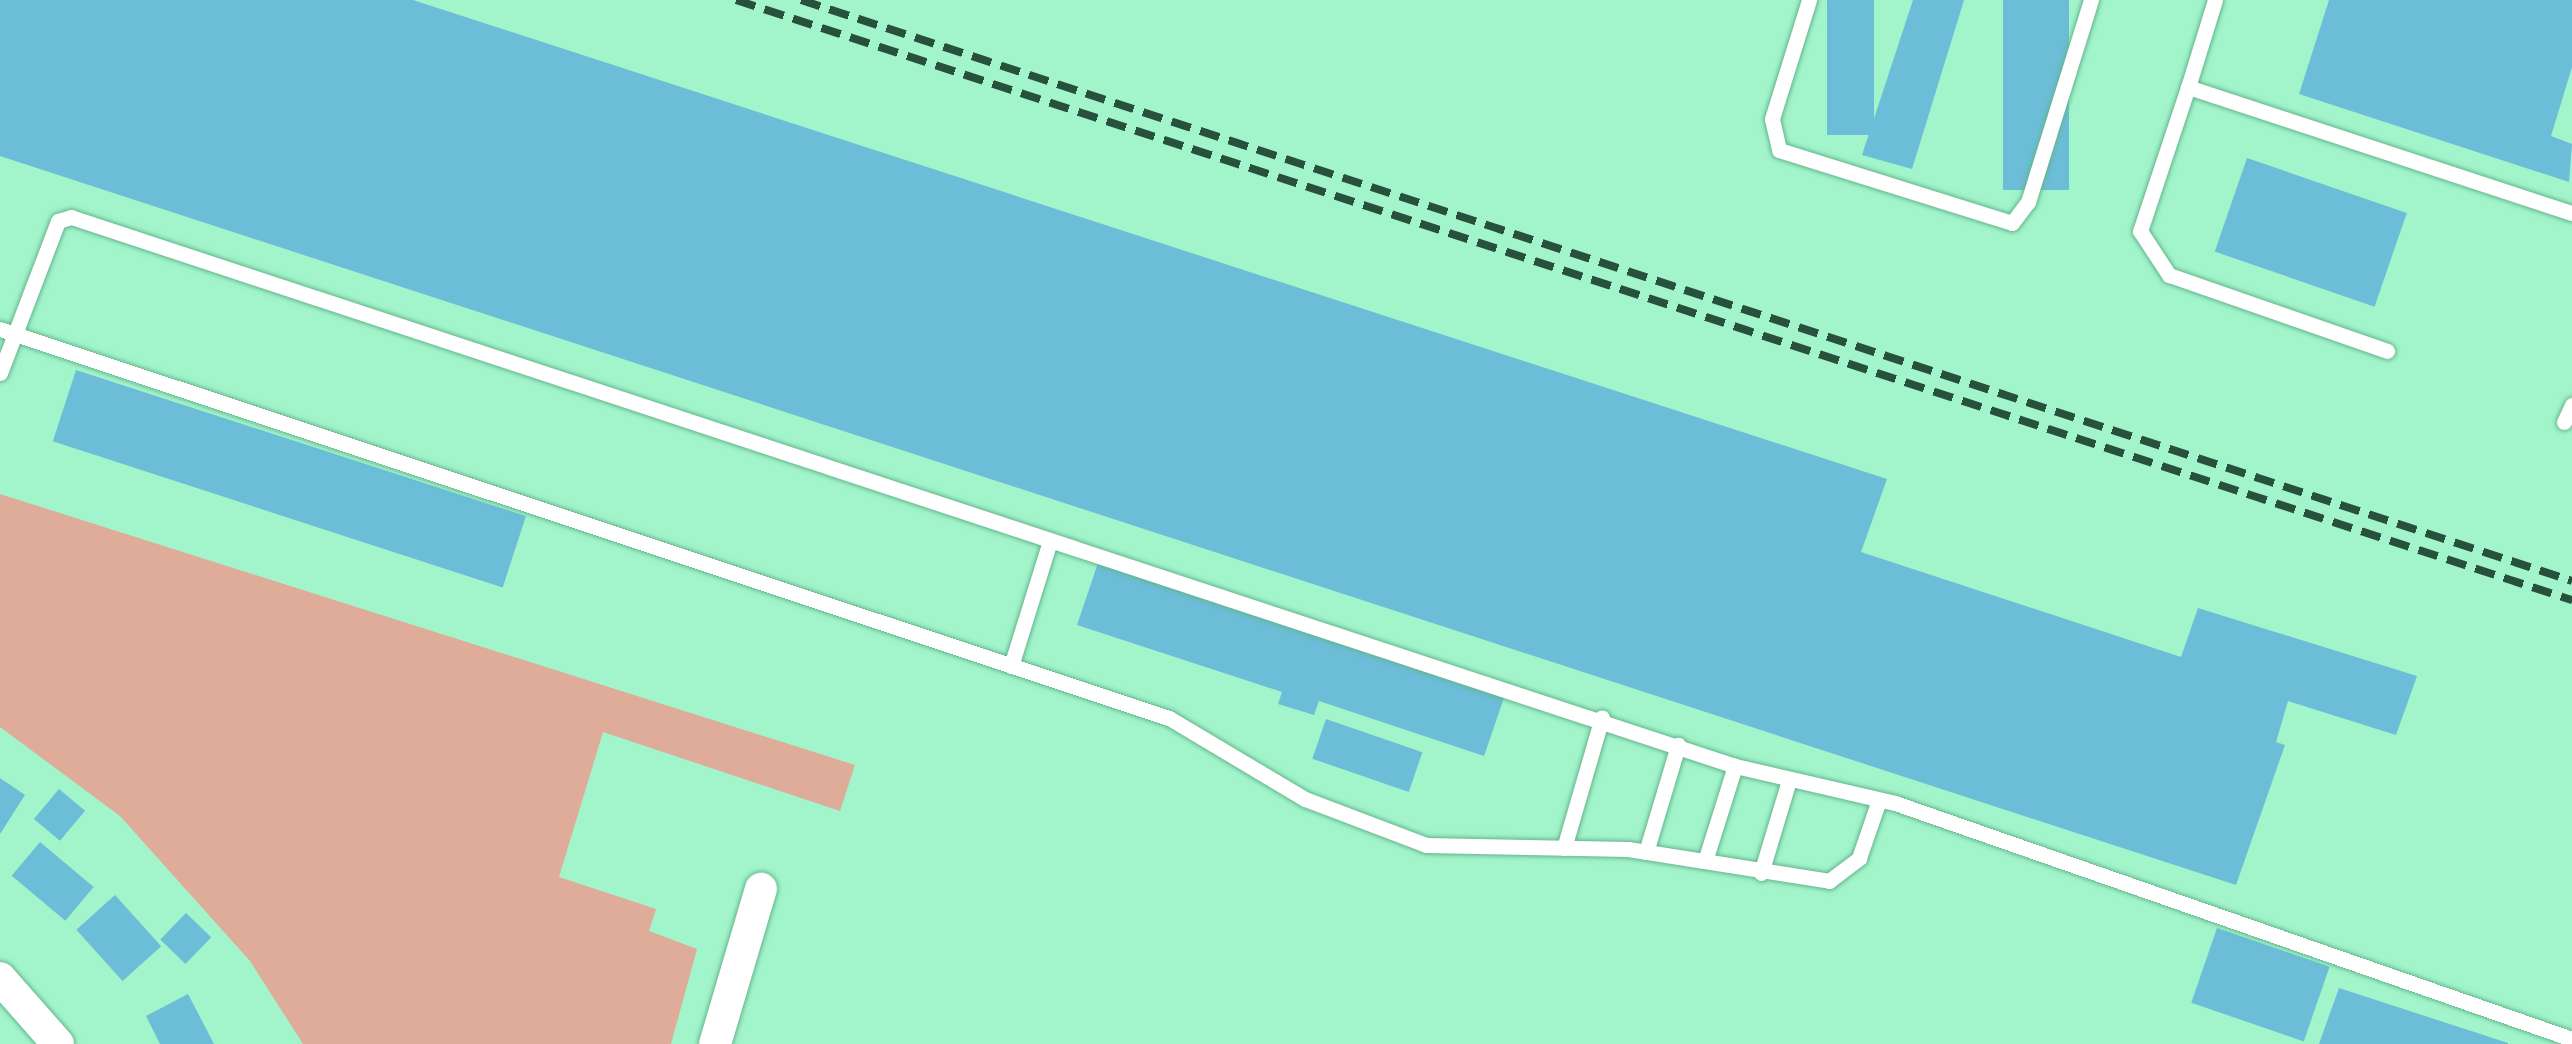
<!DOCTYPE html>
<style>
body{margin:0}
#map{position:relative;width:2572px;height:1044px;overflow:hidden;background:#a2f4ca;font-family:Signika,sans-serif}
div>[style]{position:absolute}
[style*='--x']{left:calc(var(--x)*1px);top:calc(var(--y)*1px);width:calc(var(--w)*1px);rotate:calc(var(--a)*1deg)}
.green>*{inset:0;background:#dfac9a}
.building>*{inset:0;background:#6cbdd7;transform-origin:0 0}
.roads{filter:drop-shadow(0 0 2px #64b58d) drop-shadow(0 0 2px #64b58d)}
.lane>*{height:15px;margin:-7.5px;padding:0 7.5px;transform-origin:7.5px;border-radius:7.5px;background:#fff}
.street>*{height:32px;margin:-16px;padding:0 16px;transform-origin:16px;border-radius:16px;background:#fff}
.rail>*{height:8px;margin-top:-4px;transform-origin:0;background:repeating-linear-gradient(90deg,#28513d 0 20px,transparent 0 30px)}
span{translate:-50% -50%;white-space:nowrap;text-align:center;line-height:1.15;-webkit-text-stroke:8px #bdfedb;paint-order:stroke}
</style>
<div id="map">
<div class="green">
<div style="clip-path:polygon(0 494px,855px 765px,840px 811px,603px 732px,559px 877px,656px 909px,649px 931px,697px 949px,671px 1044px,303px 1044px,250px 961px,120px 816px,0 727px)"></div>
</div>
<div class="building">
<div style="clip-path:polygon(0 0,413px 0,1887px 479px,1861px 552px,2181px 657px,2198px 608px,2417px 676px,2396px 735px,2288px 701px,2276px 742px,2285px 745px,2236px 885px,0 156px)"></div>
<div style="left:1827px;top:0;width:47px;height:135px"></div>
<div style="clip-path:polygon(1913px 0,1964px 0,1912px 169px,1862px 155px)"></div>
<div style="left:2003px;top:0;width:66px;height:190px"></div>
<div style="clip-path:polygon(2329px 0,2572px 0,2572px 67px,2551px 136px,2572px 144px,2569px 182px,2299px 94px)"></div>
<div style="left:2247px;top:158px;width:169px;height:99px;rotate:19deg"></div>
<div style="left:76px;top:370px;width:473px;height:75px;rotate:18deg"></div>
<div style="clip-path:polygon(1098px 563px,1506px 692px,1484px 756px,1319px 701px,1314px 715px,1278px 704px,1282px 692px,1077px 625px)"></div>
<div style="left:1326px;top:719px;width:102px;height:42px;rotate:19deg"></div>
<div style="clip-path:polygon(0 778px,25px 795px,0 834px)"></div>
<div style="left:59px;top:789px;width:34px;height:39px;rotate:40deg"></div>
<div style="left:40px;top:842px;width:70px;height:44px;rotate:40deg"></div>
<div style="left:115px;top:895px;width:69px;height:52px;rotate:48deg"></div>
<div style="left:186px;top:913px;width:35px;height:37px;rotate:44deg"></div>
<div style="left:2217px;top:928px;width:119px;height:79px;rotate:19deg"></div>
<div style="clip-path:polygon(2339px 988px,2508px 1043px,2508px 1044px,2319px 1044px)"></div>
<div style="clip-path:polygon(188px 994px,214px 1044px,160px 1044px,146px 1016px)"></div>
</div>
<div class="roads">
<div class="lane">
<div style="--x:1809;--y:0;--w:125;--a:107.3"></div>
<div style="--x:1772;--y:119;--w:32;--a:77"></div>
<div style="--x:1779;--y:150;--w:244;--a:17.4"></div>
<div style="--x:2012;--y:223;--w:26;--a:-53"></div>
<div style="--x:2028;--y:202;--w:212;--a:-72.7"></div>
<div style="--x:2215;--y:0;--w:91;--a:107.2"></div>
<div style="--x:2188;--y:87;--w:404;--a:18.2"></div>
<div style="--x:2188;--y:87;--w:152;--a:108.4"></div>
<div style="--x:2140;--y:231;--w:53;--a:56.6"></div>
<div style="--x:2169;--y:275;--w:231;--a:19.2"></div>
<div style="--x:0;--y:329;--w:1232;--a:18.41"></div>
<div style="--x:1169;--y:718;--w:158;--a:30.8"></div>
<div style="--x:1305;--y:799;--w:129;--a:20.8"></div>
<div style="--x:1426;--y:845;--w:202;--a:1.1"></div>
<div style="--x:1628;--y:849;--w:204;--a:9"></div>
<div style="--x:1829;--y:881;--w:38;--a:-37"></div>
<div style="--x:1859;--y:858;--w:61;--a:-71"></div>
<div style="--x:0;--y:373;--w:163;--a:-69.1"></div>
<div style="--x:58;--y:221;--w:14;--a:-17"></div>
<div style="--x:71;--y:217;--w:1752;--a:18.26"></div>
<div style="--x:1735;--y:766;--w:164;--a:13"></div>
<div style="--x:1895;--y:803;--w:717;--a:19.22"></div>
<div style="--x:2564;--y:422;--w:19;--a:-65"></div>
<div style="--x:1011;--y:666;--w:131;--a:-72.7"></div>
<div style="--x:1564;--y:848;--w:136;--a:-73.8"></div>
<div style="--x:1646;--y:852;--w:112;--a:-73.3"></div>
<div style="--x:1705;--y:861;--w:100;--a:-72.5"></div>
<div style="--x:1761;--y:873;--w:97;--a:-73.2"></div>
</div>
<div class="street">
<div style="--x:0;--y:978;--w:88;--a:48.7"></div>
<div style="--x:715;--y:1044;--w:162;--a:-73.5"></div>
</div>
</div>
<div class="rail">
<div style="--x:736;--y:0;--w:1932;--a:18.1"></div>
<div style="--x:801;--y:0;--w:1864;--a:18.16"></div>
</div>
</div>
